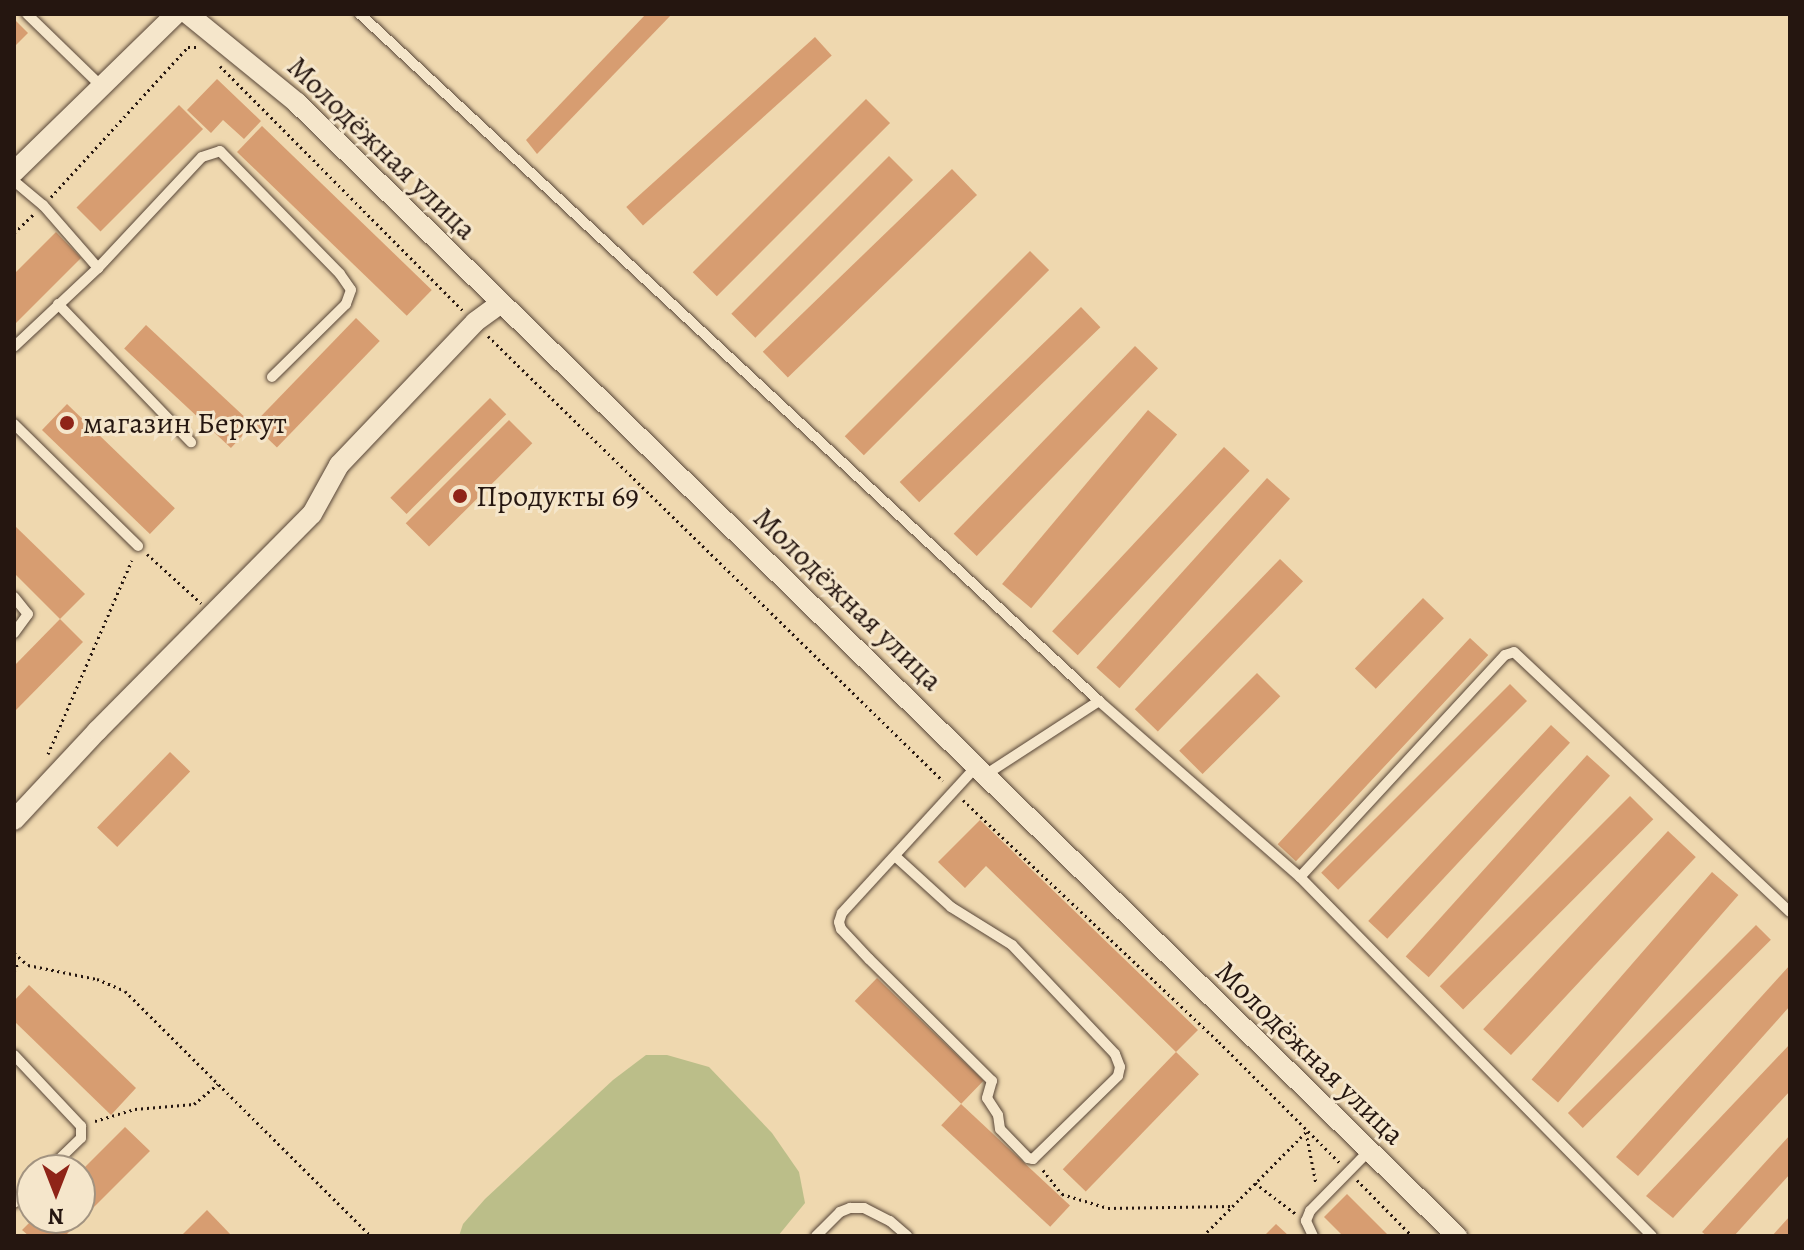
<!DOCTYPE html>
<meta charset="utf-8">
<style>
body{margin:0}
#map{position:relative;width:1804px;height:1250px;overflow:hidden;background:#efd8af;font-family:Alegreya,serif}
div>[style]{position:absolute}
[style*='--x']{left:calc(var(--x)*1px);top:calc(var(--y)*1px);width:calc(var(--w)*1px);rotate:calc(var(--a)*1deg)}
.green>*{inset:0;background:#bbbe89}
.building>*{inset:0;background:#d79d71;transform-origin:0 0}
.path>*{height:3px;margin-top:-1.5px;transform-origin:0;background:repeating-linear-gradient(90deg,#251610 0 2px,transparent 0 6px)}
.roads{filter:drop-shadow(0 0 2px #584638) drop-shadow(0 0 2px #584638)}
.service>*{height:10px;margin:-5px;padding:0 5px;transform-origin:5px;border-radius:5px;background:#f5e6cb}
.minor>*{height:20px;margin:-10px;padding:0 10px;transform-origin:10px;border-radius:10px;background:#f5e6cb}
.dots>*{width:22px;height:22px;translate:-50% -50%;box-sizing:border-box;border:4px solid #f5e6cb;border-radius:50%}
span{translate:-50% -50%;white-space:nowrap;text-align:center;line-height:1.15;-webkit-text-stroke:6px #f5e6cb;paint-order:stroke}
.street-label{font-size:30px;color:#251610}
.poi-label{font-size:30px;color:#251610}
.left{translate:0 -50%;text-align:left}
.frame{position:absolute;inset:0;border:16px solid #251610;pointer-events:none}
.north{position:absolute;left:16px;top:1154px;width:80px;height:80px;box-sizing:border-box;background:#f5e6cb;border:2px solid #a29380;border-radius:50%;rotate:180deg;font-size:22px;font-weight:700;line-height:32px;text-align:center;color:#251610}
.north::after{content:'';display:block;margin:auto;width:28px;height:36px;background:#8f2418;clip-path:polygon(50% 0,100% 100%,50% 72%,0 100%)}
</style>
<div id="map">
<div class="green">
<div style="clip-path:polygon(646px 1055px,667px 1055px,709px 1067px,772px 1133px,799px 1172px,805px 1203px,778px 1236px,459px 1236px,463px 1224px,485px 1199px,613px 1080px)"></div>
</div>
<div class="building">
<div style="clip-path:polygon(646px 14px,672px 14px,537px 154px,526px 140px)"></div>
<div style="clip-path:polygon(14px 19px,28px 33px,14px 47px)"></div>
<div style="left:815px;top:37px;width:25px;height:254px;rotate:48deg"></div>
<div style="clip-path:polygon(217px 79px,261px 121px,244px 139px,223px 120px,211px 133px,187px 110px)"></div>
<div style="left:866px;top:99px;width:34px;height:245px;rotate:45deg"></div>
<div style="left:179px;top:105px;width:34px;height:145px;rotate:45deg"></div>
<div style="left:262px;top:126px;width:236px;height:36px;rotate:44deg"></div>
<div style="left:889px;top:156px;width:34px;height:223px;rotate:45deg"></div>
<div style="left:952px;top:169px;width:36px;height:263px;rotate:46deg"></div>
<div style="clip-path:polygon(56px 232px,81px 258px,14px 325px,14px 274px)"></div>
<div style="left:1030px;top:251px;width:27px;height:262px;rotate:45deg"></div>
<div style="left:1081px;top:307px;width:28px;height:252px;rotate:46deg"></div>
<div style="left:356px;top:318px;width:33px;height:148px;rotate:44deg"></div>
<div style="left:146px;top:325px;width:146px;height:32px;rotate:43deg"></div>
<div style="left:1135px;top:346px;width:32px;height:261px;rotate:44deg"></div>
<div style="left:490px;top:398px;width:23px;height:141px;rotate:45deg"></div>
<div style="left:67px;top:404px;width:150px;height:36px;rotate:44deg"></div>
<div style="left:1148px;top:410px;width:38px;height:227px;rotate:40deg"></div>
<div style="left:509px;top:420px;width:33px;height:146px;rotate:45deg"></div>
<div style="left:1224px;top:447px;width:35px;height:252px;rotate:43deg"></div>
<div style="left:1267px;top:478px;width:31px;height:255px;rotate:42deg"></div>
<div style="clip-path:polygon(14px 525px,85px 594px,60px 619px,14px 573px)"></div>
<div style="left:1280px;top:559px;width:32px;height:209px;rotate:44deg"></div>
<div style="left:1423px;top:598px;width:29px;height:98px;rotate:44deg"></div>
<div style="clip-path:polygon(60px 619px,83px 642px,14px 712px,14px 666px)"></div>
<div style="left:1470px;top:638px;width:25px;height:282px;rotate:43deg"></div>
<div style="left:1257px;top:673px;width:33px;height:110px;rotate:45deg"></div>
<div style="left:1510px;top:684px;width:24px;height:267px;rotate:45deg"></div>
<div style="left:1551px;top:725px;width:26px;height:268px;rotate:43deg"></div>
<div style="left:170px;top:752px;width:28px;height:105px;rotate:44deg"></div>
<div style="left:1587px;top:755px;width:31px;height:271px;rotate:42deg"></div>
<div style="left:1630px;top:796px;width:33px;height:269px;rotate:45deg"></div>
<div style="clip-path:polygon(980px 820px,1198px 1030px,1176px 1052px,986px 866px,965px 888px,938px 862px)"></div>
<div style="left:1668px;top:831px;width:38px;height:271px;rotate:43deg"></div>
<div style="left:1712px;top:872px;width:35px;height:275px;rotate:41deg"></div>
<div style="left:1756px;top:925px;width:21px;height:266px;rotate:45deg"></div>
<div style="clip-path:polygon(1790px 965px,1790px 1006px,1638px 1176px,1616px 1157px)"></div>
<div style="left:877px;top:978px;width:148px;height:32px;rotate:44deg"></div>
<div style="clip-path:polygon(29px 985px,136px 1088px,111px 1115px,14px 1021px,14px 1001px)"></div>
<div style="clip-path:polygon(1790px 1044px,1790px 1091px,1673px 1218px,1646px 1196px)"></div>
<div style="left:1176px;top:1052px;width:32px;height:163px;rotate:44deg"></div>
<div style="left:961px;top:1104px;width:149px;height:29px;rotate:43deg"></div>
<div style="clip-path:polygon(125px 1127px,150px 1151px,65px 1236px,29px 1236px,22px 1230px,34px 1218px,80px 1218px,80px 1172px)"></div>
<div style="clip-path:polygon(1790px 1135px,1790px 1174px,1734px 1236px,1707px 1236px,1702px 1232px)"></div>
<div style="clip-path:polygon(1347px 1194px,1389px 1236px,1343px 1236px,1324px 1217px)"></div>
<div style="clip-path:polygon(207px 1210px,232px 1236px,181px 1236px)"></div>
<div style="clip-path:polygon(1790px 1216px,1790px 1236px,1772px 1236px)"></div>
<div style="clip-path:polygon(1276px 1224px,1289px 1236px,1264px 1236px)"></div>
</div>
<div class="path">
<div style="--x:220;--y:66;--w:345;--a:45.2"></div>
<div style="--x:51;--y:197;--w:203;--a:-47.6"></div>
<div style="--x:188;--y:47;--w:9;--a:0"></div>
<div style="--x:14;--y:233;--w:28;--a:-44"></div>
<div style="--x:488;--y:336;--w:636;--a:44.36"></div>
<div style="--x:147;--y:554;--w:73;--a:42.2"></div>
<div style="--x:48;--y:754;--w:211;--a:-66.6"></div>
<div style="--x:963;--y:800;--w:352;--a:43.4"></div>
<div style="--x:1219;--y:1042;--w:173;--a:45"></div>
<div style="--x:14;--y:953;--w:18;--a:41"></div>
<div style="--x:28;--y:965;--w:70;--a:11.5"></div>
<div style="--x:97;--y:979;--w:30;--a:23"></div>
<div style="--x:125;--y:991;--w:347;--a:44.9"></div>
<div style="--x:14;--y:972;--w:12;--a:-66"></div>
<div style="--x:95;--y:1121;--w:42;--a:-16.7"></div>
<div style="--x:135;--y:1109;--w:59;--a:-4.8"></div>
<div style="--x:194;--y:1104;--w:31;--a:-40"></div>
<div style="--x:1043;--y:1170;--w:31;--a:52"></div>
<div style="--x:1062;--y:1194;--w:48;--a:16.9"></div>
<div style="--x:1108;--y:1208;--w:125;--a:-0.9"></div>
<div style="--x:1357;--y:1180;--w:78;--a:45.5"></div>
<div style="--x:1255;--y:1183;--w:51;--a:37.1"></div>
<div style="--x:1203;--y:1236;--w:146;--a:-45.3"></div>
<div style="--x:1306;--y:1132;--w:53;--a:79.1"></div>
</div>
<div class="roads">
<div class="service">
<div style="--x:27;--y:14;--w:105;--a:44.2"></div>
<div style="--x:360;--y:14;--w:1009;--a:42.91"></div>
<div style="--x:1099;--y:701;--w:267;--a:41.2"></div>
<div style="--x:1300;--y:877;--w:503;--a:45.56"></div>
<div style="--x:14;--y:181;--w:38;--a:40"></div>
<div style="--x:43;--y:205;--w:84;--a:48.9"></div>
<div style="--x:98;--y:268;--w:115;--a:136.8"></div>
<div style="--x:98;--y:268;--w:152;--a:-46.9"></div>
<div style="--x:202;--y:157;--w:19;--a:-18"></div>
<div style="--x:220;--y:151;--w:172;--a:45.7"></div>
<div style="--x:340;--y:274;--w:19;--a:55"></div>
<div style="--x:351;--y:290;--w:15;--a:110"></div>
<div style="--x:346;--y:304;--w:104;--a:135.4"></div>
<div style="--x:58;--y:304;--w:192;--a:46.1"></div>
<div style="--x:14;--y:424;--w:174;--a:44.5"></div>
<div style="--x:14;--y:597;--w:22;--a:51"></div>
<div style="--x:28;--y:614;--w:24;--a:126"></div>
<div style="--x:985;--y:775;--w:136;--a:-33"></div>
<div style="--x:895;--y:856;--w:76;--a:42.3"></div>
<div style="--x:951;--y:907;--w:72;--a:31.9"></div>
<div style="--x:1012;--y:945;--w:150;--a:46.6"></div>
<div style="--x:1115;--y:1054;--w:14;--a:69"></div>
<div style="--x:1120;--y:1067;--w:9;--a:103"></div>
<div style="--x:1118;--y:1076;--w:119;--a:135.7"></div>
<div style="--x:1033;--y:1159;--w:5;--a:-169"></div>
<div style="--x:1028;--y:1158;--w:40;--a:-134"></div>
<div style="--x:1000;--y:1129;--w:14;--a:-98"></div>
<div style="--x:998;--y:1115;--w:20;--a:-123"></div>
<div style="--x:987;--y:1098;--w:18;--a:-74"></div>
<div style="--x:992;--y:1081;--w:173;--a:-135.2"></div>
<div style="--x:869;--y:959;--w:41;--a:-133"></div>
<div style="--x:841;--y:929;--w:7;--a:-106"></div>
<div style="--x:839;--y:922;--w:9;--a:-72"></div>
<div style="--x:842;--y:913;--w:198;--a:-47.5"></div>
<div style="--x:1300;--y:877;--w:302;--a:-47.3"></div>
<div style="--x:1505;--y:655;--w:9;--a:-18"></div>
<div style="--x:1514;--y:652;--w:379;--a:43.3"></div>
<div style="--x:14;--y:1055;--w:98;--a:46.7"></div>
<div style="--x:81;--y:1126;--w:12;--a:90"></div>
<div style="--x:81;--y:1138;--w:46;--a:135.9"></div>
<div style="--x:14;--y:1203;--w:25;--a:-45"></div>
<div style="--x:816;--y:1236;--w:34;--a:-45"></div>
<div style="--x:840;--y:1212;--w:11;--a:-22"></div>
<div style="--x:850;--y:1208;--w:14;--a:0"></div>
<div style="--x:864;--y:1208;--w:29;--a:27"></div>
<div style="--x:890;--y:1221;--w:23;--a:41"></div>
<div style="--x:1313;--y:1236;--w:17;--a:-115"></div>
<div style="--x:1306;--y:1221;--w:11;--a:-68"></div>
<div style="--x:1310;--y:1211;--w:84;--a:-45.5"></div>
</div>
<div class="minor">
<div style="--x:188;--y:14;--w:141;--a:39.2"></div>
<div style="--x:297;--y:103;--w:1622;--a:44.33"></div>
<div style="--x:14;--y:172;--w:226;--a:-44.3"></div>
<div style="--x:14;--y:820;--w:122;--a:-47"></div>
<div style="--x:97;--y:731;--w:305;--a:-45.3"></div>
<div style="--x:312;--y:514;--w:56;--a:-61.1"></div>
<div style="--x:339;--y:465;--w:197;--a:-46.4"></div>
<div style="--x:475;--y:322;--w:32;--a:-36"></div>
</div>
</div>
<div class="dots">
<div style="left:67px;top:423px;background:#8f2418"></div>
<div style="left:460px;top:496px;background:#8f2418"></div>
</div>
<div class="street-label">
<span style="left:382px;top:148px;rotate:44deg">Молодёжная улица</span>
<span style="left:848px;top:599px;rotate:44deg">Молодёжная улица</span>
<span style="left:1310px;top:1053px;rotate:44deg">Молодёжная улица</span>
</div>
<div class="poi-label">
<span class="left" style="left:83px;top:423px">магазин Беркут</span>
<span class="left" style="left:476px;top:496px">Продукты 69</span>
</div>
<div class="frame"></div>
<div class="north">N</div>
</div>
